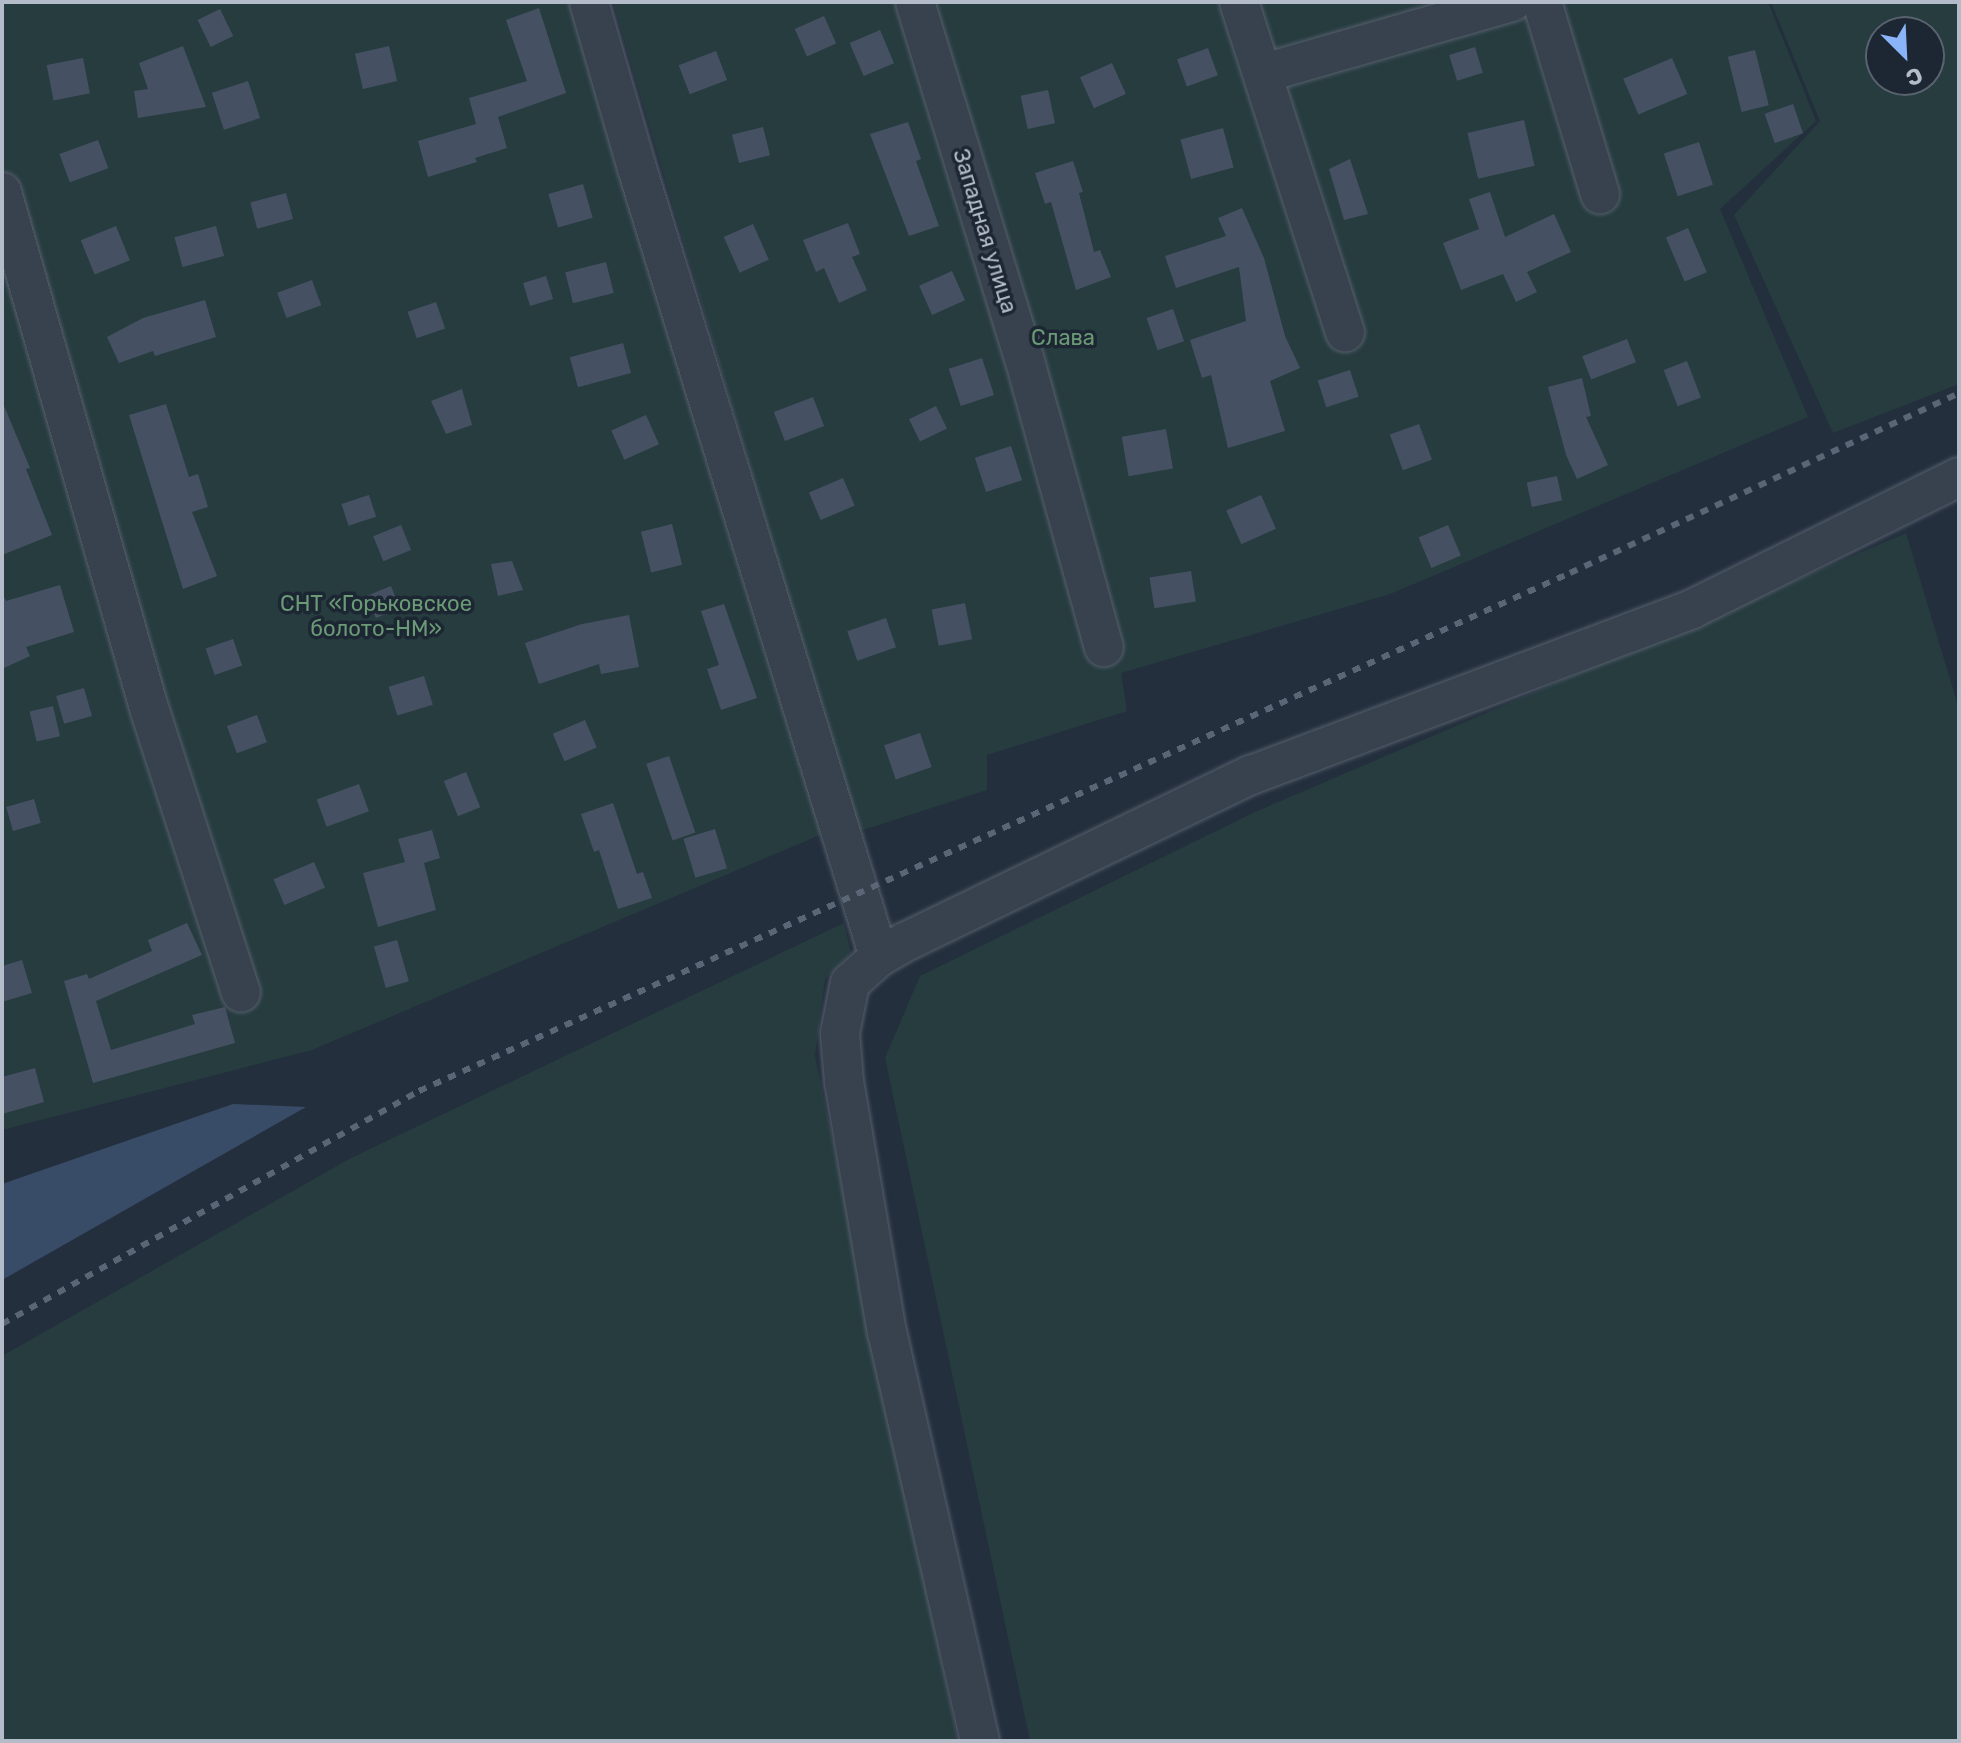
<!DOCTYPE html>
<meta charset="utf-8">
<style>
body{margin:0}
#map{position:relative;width:1961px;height:1743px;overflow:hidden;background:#242f3e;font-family:Rubik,sans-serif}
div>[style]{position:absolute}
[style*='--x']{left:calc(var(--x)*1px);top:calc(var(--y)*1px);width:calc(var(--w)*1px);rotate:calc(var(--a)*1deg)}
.green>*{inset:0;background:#263c3f}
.water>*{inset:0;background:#394c67}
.building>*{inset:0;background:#455162;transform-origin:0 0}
.roads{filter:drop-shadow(0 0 2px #565f6c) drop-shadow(0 0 2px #565f6c)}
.minor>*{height:38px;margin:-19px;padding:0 19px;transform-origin:19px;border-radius:19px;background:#38414e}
.rail>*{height:6px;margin-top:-3px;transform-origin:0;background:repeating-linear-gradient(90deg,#5a6575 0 8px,transparent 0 16px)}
span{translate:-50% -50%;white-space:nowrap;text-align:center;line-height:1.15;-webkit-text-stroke:7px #1d2633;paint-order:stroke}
.street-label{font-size:22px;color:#b4bcc9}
.park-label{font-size:22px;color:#6b9a76}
.frame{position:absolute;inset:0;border:4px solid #b4bcc9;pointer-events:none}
.north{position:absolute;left:1865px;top:16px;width:80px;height:80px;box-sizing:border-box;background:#1d2633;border:2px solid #59626f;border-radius:50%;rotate:156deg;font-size:22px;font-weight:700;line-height:32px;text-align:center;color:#b4bcc9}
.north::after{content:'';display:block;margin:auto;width:28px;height:36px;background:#8ab4f8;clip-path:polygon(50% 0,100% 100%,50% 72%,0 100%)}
</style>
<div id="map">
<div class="green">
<div style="clip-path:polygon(2px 2px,581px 2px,832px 830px,312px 1050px,2px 1130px)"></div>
<div style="clip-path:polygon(613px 2px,1768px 2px,1816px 121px,1720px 209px,1808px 417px,1390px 594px,1121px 673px,1127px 711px,987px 755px,987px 790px,857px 832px)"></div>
<div style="clip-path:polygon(evenodd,1771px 2px,1959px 2px,1959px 384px,1833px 433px,1734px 215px,1820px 121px,1771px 2px,1881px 32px,1929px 32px,1929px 80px,1881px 80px,1881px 32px)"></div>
<div style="clip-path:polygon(1906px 533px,1959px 709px,1959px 1741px,1030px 1741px,885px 1058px,920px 976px,1255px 812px)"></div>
<div style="clip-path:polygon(844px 923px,851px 953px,825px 979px,815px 1056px,958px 1741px,2px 1741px,2px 1356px,351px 1158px)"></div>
</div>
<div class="water">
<div style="clip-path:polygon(233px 1104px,306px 1107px,2px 1280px,2px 1184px)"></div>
</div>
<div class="building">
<div style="clip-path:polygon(539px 8px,566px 93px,498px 117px,507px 148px,475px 158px,477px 162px,428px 177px,418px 141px,476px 124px,469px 98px,527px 81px,506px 20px)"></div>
<div style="left:220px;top:9px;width:30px;height:25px;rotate:64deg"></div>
<div style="left:824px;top:16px;width:30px;height:32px;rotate:66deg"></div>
<div style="left:880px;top:30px;width:36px;height:33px;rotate:67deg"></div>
<div style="clip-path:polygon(183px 46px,206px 107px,138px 118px,134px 91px,148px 89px,139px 63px)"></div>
<div style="left:389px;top:46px;width:36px;height:35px;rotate:77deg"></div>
<div style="left:1475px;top:47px;width:27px;height:27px;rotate:73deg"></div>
<div style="left:1208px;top:48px;width:29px;height:33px;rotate:70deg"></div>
<div style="left:1755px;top:50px;width:57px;height:28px;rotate:76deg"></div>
<div style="left:716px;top:51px;width:31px;height:40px;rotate:69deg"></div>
<div style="left:83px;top:58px;width:36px;height:37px;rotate:79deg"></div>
<div style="left:1672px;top:58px;width:39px;height:53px;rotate:67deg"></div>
<div style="left:1112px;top:63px;width:34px;height:35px;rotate:66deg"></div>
<div style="left:248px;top:81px;width:39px;height:38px;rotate:72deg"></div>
<div style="left:1048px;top:90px;width:34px;height:28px;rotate:78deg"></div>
<div style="left:1793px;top:104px;width:31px;height:30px;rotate:71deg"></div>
<div style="left:1524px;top:120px;width:47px;height:58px;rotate:77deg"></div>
<div style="clip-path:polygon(908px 122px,921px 159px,916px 161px,939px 226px,909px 236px,870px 134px)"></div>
<div style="left:763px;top:127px;width:29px;height:32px;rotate:76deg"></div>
<div style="left:1223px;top:128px;width:41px;height:44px;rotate:75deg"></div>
<div style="left:98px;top:140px;width:30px;height:41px;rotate:70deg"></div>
<div style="left:1699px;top:142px;width:45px;height:37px;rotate:72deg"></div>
<div style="clip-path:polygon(1350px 159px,1368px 214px,1344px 220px,1329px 169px)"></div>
<div style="clip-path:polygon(1073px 161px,1083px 192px,1079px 193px,1094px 252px,1100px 250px,1111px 277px,1076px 290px,1051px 202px,1045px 204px,1035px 173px)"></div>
<div style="left:583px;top:184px;width:35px;height:36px;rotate:74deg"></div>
<div style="clip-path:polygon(1490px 192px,1505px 237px,1554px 214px,1571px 252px,1527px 272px,1537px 292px,1516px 302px,1503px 274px,1461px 290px,1443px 243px,1479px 229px,1469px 199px)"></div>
<div style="left:286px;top:193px;width:27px;height:37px;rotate:75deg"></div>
<div style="clip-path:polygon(1242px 208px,1264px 258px,1285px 336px,1300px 368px,1270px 381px,1285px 431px,1228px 448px,1211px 375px,1202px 378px,1190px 340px,1246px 321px,1239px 267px,1176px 288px,1165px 256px,1226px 236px,1218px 218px)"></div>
<div style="clip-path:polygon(848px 223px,860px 254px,852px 257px,867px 290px,839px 303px,824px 268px,816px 272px,803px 240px)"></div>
<div style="left:753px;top:224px;width:39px;height:32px;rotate:66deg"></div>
<div style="left:116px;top:226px;width:37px;height:38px;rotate:68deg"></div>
<div style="left:216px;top:226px;width:31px;height:43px;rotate:75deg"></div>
<div style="left:1688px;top:228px;width:48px;height:24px;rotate:67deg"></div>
<div style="left:606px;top:262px;width:32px;height:42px;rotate:76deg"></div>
<div style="left:952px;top:271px;width:32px;height:36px;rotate:66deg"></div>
<div style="left:546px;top:276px;width:24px;height:24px;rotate:73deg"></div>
<div style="left:312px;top:280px;width:27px;height:37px;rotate:70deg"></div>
<div style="clip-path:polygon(205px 300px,216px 337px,155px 356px,153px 351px,119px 363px,107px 337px,143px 318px)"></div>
<div style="left:436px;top:302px;width:28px;height:30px;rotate:71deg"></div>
<div style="left:1173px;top:309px;width:34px;height:28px;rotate:71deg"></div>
<div style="left:1627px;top:339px;width:25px;height:48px;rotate:69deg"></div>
<div style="left:623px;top:343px;width:31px;height:55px;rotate:75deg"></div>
<div style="left:982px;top:358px;width:39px;height:35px;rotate:72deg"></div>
<div style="left:1687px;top:361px;width:39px;height:25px;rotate:69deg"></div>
<div style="left:1350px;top:370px;width:28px;height:34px;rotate:72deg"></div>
<div style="clip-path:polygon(1582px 378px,1591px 416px,1586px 417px,1608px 465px,1577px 479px,1566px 455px,1548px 387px)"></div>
<div style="clip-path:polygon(462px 389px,472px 425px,446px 434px,431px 401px)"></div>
<div style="left:813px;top:397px;width:31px;height:42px;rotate:69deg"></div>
<div style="clip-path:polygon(2px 401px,30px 468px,26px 469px,52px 535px,2px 555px)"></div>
<div style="clip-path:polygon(166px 404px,189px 477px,198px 474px,208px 507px,192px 512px,217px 576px,183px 589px,129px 415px)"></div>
<div style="left:936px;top:406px;width:25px;height:30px;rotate:64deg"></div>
<div style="left:646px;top:415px;width:32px;height:38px;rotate:66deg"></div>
<div style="left:1419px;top:424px;width:38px;height:31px;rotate:70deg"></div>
<div style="left:1166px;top:429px;width:40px;height:45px;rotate:80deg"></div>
<div style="left:1011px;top:446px;width:36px;height:38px;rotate:72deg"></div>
<div style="left:1557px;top:476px;width:25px;height:31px;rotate:78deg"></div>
<div style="left:843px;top:478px;width:30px;height:37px;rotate:67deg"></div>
<div style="left:369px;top:495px;width:23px;height:29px;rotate:72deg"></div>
<div style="left:1261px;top:495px;width:37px;height:38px;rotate:66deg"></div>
<div style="left:672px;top:524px;width:42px;height:32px;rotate:76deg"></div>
<div style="left:401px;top:525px;width:27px;height:30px;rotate:68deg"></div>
<div style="left:1448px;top:525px;width:33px;height:32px;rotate:67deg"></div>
<div style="clip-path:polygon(512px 561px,523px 590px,498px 596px,491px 564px)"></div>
<div style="left:1191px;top:571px;width:31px;height:42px;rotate:81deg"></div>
<div style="clip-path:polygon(60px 585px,74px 632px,26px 647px,30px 656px,2px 669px,2px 593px,6px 601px)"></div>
<div style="left:391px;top:586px;width:24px;height:26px;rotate:68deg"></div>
<div style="left:965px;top:603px;width:37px;height:34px;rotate:79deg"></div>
<div style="clip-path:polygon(724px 604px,757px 698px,721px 710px,707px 669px,719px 665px,701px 611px)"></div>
<div style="clip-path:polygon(629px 615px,639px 667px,601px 674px,599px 664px,539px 684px,525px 643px,582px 624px)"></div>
<div style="left:886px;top:618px;width:31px;height:41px;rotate:71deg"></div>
<div style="left:233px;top:639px;width:28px;height:29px;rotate:71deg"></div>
<div style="left:424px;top:676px;width:30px;height:37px;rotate:73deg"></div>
<div style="left:84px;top:688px;width:29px;height:29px;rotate:74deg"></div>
<div style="left:53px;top:706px;width:31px;height:24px;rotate:77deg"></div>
<div style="left:257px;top:715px;width:29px;height:32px;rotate:70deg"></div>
<div style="left:585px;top:720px;width:30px;height:35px;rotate:67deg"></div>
<div style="left:920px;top:733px;width:36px;height:38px;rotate:71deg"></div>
<div style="left:669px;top:756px;width:81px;height:24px;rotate:71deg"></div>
<div style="left:466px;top:772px;width:38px;height:24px;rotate:68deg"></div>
<div style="left:359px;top:784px;width:29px;height:45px;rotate:70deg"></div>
<div style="left:34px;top:799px;width:25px;height:29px;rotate:74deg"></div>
<div style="clip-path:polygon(613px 803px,637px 874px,643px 872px,652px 898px,618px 909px,599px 850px,594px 852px,581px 814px)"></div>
<div style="left:715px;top:829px;width:41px;height:33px;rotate:73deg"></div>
<div style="clip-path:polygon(432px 830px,440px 858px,424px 863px,436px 910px,378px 927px,363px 873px,405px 862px,398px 839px)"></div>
<div style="left:314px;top:862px;width:28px;height:44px;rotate:67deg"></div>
<div style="clip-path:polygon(187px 923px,202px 955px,96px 1001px,111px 1050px,195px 1024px,192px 1015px,225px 1007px,235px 1043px,93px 1083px,64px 981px,87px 974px,89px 979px,152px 951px,148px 940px)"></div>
<div style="left:397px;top:940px;width:43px;height:24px;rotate:74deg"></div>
<div style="clip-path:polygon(22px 960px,32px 993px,2px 1002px,2px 966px)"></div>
<div style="clip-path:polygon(35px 1068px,44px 1102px,2px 1114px,2px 1077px)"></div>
</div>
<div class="roads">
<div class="minor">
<div style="--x:589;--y:2;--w:173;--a:73.9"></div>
<div style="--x:637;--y:168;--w:825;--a:72.95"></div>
<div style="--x:915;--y:2;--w:375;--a:73"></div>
<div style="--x:1025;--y:361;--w:297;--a:74.6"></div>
<div style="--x:1239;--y:2;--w:347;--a:72.2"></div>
<div style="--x:1542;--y:2;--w:201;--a:73.2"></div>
<div style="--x:1264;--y:73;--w:258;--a:-16"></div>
<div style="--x:2;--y:192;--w:537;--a:74.1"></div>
<div style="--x:149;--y:708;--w:299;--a:72.1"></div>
<div style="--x:980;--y:1741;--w:418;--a:-102.8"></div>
<div style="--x:887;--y:1333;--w:255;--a:-99.7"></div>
<div style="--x:844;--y:1082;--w:49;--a:-94.7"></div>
<div style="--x:840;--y:1033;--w:51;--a:-78.7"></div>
<div style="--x:850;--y:983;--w:39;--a:-42"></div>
<div style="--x:879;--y:957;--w:32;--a:-30"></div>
<div style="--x:907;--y:941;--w:382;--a:-25.8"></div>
<div style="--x:1251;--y:775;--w:471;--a:-20.6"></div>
<div style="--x:1692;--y:609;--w:298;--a:-26.3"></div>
</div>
</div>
<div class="rail">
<div style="--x:2;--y:1324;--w:478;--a:-29.2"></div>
<div style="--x:419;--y:1091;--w:1262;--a:-24.23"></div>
<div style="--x:1570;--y:573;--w:429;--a:-24.8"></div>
</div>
<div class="street-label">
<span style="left:985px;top:231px;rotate:73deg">Западная улица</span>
</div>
<div class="park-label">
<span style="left:1063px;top:338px">Слава</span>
<span style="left:376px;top:616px">СНТ «Горьковское<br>болото-НМ»</span>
</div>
<div class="frame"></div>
<div class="north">С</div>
</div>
